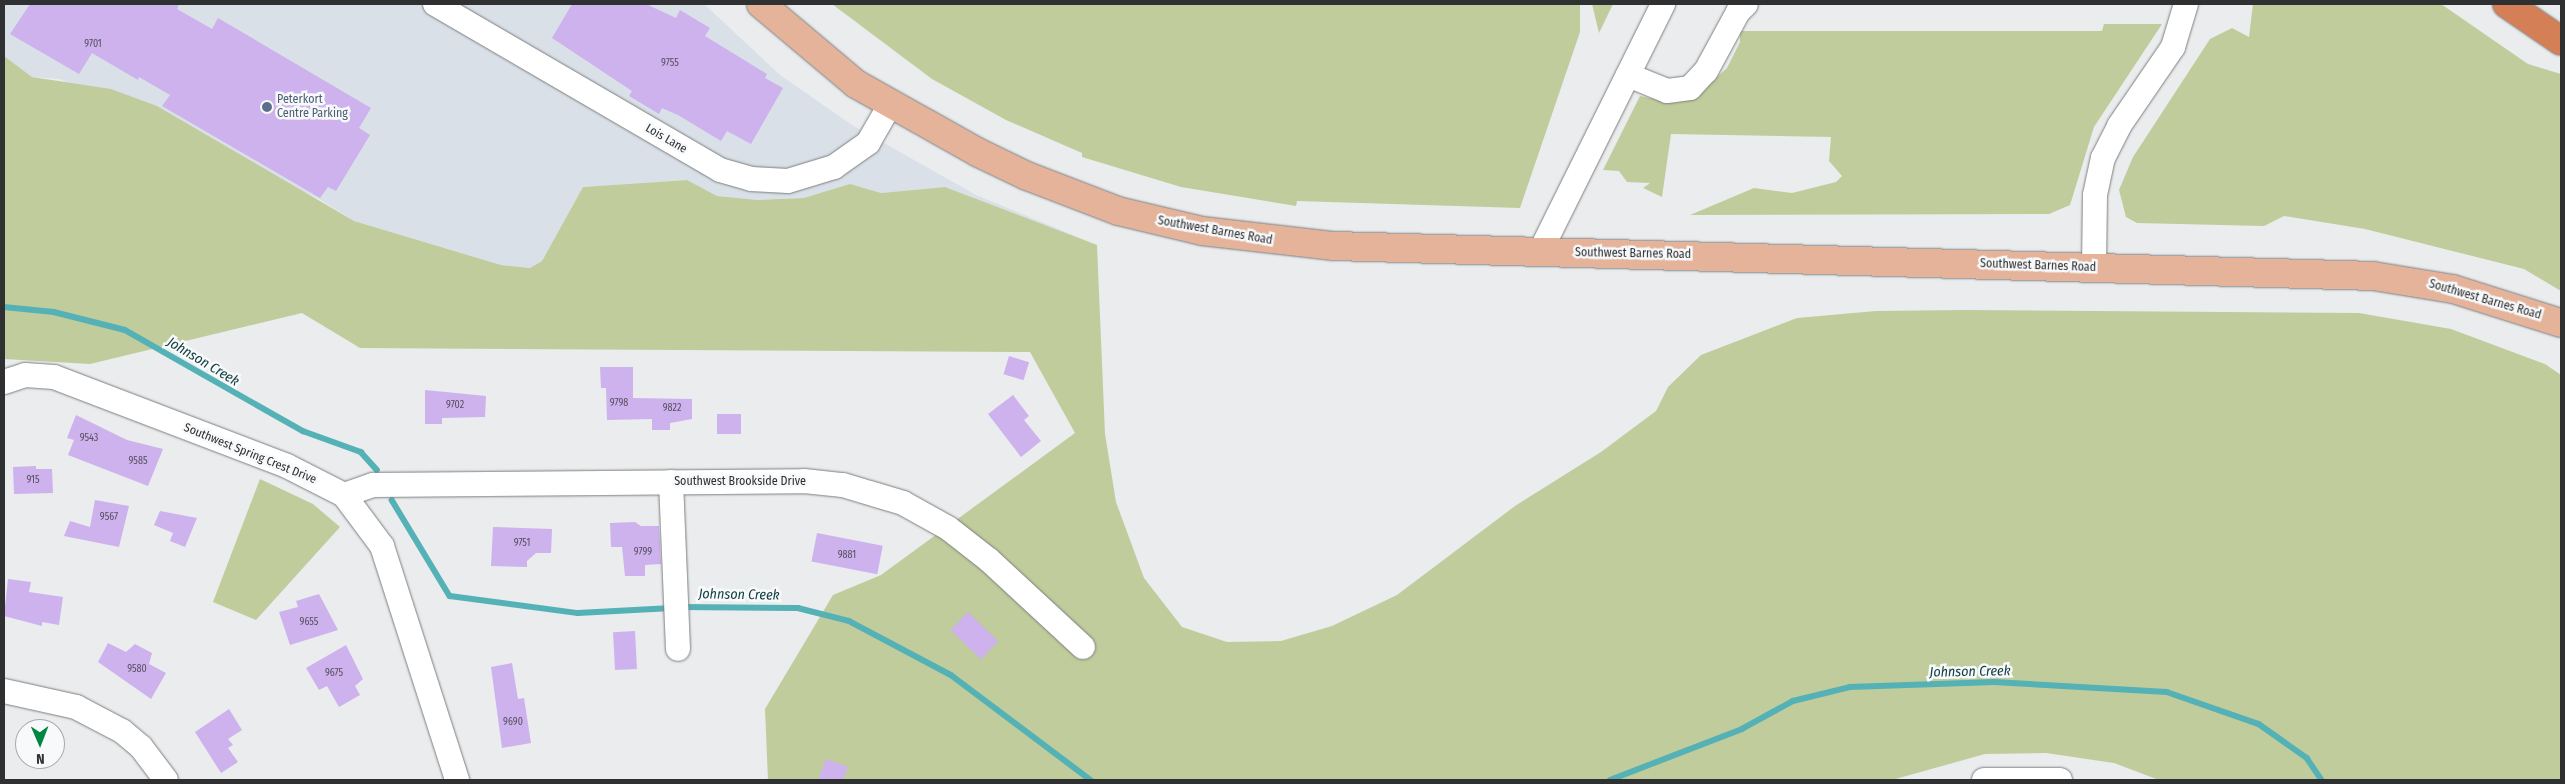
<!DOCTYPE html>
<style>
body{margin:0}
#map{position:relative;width:2565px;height:784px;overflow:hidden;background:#eaecee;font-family:"Fira Sans Condensed",sans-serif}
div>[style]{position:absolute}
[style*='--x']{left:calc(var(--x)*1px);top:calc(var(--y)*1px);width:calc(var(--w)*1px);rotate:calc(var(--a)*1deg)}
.built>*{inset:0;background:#d9e0e8}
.green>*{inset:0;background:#c0cc9c}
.stream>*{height:5.5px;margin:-2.75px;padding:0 2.75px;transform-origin:2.75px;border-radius:2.75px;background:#54b1b6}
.building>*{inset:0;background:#cdb2ee;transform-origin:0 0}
.roads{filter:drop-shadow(0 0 1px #7c7e7f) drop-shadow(0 0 1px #7c7e7f)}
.minor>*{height:24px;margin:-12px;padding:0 12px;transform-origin:12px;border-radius:12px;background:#fff}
.major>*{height:28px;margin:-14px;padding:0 14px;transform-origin:14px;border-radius:14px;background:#e5b29a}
.highway>*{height:28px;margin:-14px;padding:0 14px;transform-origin:14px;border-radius:14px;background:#d47f56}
.dots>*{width:14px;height:14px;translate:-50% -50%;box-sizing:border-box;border:2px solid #f7f9fb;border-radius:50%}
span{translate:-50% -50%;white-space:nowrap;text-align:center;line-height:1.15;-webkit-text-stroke:5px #f7f9fb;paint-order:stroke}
.number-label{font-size:10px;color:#565060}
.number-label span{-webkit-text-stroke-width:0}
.service-label{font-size:12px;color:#4e5e75}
.left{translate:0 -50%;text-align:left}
.street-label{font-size:12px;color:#2f3031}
.water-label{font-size:14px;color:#154143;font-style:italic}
.frame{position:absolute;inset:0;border:5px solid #2f3031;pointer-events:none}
.north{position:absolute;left:15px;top:719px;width:50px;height:50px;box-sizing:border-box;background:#f7f9fb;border:1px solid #a7a9aa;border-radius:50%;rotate:179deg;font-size:14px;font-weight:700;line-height:20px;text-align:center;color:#2f3031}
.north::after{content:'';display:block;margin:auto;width:18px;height:22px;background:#008743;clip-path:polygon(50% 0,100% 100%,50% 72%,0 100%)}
</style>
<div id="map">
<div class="built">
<div style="clip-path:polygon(4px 4px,704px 4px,780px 75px,852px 125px,976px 195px,1097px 245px,945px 187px,881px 193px,850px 185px,804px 198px,758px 200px,717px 196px,686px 180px,583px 187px,542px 261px,530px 268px,501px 265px,354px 221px,319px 199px,60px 79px,32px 77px,4px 56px)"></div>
</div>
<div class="green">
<div style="clip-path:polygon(832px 4px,1580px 4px,1580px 32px,1520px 208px,1297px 201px,1296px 206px,1181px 187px,1082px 157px,1082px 153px,1006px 120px,932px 79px)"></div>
<div style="clip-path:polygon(1592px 4px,1613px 4px,1599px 33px)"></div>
<div style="clip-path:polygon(2253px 4px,2441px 4px,2528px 64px,2561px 74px,2561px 291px,2524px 269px,2365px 229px,2284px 216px,2264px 226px,2137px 223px,2126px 217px,2119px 190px,2133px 157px,2210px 39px,2232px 28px,2249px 37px)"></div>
<div style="clip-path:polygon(2104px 24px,2162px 24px,2094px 127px,2070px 205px,2049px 214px,1690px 215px,1754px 188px,1792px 193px,1836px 182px,1842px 176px,1829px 161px,1831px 137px,1671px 134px,1662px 197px,1643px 188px,1650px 183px,1627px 182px,1619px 171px,1603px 170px,1640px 96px,1673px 103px,1693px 99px,1727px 68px,1740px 42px,1740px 31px,2102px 31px)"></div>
<div style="clip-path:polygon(4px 56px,32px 77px,111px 89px,157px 106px,354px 221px,501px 265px,530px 268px,542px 261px,583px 187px,687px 180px,717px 196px,758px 200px,804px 198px,850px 184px,881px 193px,945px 187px,1097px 245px,1105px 434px,1116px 502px,1144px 578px,1182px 627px,1227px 642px,1281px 641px,1332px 626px,1397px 595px,1515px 506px,1601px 452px,1656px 411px,1668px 387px,1701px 355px,1797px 318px,1876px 311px,1965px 310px,2359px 313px,2451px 329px,2545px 364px,2561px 375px,2561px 780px,2159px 780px,2114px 763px,2046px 753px,1985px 754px,1892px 780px,768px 780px,765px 709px,833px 595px,881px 575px,1075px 433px,1030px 352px,360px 348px,302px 313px,90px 364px,4px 359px)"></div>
<div style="clip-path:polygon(260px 479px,313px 504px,340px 527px,256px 620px,213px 602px)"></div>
</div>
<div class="stream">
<div style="--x:4;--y:307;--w:50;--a:5.7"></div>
<div style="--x:54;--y:312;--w:73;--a:14.2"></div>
<div style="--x:125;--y:330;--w:205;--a:29.6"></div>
<div style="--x:303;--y:431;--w:62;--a:19.9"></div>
<div style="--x:361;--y:452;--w:24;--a:48"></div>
<div style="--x:392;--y:500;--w:112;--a:58.9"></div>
<div style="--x:450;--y:596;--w:129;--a:7.6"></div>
<div style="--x:578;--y:613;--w:94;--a:-3"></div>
<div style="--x:681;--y:607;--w:117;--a:0.5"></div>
<div style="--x:798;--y:608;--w:53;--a:14.3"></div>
<div style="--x:849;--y:621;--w:115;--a:27.9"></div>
<div style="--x:951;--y:675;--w:175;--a:36.9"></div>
<div style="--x:1610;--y:780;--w:142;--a:-21.1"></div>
<div style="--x:1742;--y:729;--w:58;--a:-28.8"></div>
<div style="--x:1793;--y:701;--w:59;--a:-13.8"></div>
<div style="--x:1850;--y:687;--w:144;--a:-2"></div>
<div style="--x:1994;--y:682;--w:173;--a:3.3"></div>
<div style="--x:2167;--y:692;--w:97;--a:19.2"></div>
<div style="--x:2259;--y:724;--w:59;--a:35.3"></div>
<div style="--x:2307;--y:758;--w:27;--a:56"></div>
</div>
<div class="building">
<div style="clip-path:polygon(30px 4px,179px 4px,177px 9px,212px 29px,218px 18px,371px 108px,359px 128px,370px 135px,336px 191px,328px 187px,320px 198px,162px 106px,170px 95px,139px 77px,138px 80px,92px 53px,79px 74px,10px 34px)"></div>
<div style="clip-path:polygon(572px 4px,646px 4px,676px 18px,680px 10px,710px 28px,705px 36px,767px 74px,765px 78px,783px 88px,751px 144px,727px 131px,721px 141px,678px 115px,662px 108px,659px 114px,629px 96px,632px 91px,552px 38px)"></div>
<div style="left:1009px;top:356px;width:21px;height:19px;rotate:17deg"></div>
<div style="clip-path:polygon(600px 367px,633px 367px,633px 398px,692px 399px,692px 419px,670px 423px,670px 430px,652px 430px,652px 419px,607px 420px,606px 388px,601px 388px)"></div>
<div style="clip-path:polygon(425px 390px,486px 396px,485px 417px,442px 418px,442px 424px,425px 424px)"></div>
<div style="clip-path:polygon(1013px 395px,1029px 416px,1024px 420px,1041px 441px,1021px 457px,988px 414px)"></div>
<div style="left:717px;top:414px;width:24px;height:20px"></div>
<div style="clip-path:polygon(76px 415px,127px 440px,163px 449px,148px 486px,68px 455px,74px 440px,67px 438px)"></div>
<div style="clip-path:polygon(36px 466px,36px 469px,52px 469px,53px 493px,14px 494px,13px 467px)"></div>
<div style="clip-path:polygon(95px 500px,129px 506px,119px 547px,64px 536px,70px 521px,90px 527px)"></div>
<div style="clip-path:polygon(160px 511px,197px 518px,185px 547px,170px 541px,173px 533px,154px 525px)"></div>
<div style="clip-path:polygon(635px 522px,641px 526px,659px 526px,661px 564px,645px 565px,645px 576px,625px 576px,622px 547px,611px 547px,610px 523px)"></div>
<div style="clip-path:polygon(493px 527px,552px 529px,551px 553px,536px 553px,527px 561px,527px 567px,491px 566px)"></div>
<div style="left:817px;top:533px;width:67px;height:29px;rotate:11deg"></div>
<div style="clip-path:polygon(8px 579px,31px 582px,29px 592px,63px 597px,59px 625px,42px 622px,42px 626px,4px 616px)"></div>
<div style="clip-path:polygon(319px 594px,338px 630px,290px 645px,279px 612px,298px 607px,296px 601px)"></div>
<div style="left:968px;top:612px;width:42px;height:25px;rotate:44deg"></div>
<div style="left:635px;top:631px;width:38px;height:22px;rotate:87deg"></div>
<div style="clip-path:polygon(108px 643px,126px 652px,135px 644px,152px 653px,149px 664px,166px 673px,151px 699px,98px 662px)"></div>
<div style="clip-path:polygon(346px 645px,363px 679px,355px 686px,360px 695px,339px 707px,327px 686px,319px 690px,306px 668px)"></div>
<div style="clip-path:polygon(512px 663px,518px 699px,524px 698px,531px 743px,502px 748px,491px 667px)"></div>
<div style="clip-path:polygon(229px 709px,242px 730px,228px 739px,233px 745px,228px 748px,238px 762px,221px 773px,195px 732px)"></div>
<div style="clip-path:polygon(826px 759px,848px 767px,843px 780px,818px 780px)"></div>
</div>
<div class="roads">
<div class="minor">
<div style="--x:435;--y:4;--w:330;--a:30.2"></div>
<div style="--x:720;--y:170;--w:32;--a:16"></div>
<div style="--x:751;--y:179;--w:37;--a:3"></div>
<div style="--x:788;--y:181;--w:48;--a:-16.9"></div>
<div style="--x:834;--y:167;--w:42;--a:-35.2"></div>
<div style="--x:868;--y:143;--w:46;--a:-60.1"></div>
<div style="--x:1628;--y:75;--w:42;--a:22.3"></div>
<div style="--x:1667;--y:91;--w:23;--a:-7"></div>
<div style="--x:1690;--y:88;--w:23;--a:-47"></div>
<div style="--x:1706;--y:71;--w:67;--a:-61.5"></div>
<div style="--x:1738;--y:12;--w:11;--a:-45"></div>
<div style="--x:1540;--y:252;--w:277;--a:-63.6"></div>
<div style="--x:2094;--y:267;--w:72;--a:-89.2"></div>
<div style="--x:2095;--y:195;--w:38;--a:-78"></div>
<div style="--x:2103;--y:158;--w:36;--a:-63"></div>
<div style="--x:2119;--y:126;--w:96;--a:-55.6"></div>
<div style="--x:2173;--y:47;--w:45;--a:-73.2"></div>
<div style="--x:4;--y:382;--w:22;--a:-18"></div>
<div style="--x:25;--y:375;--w:29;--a:4"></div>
<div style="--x:54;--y:377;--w:249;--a:20.9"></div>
<div style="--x:287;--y:466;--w:64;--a:27"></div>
<div style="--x:344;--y:495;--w:64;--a:53.3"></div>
<div style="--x:382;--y:546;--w:246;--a:72.2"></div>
<div style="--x:671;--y:482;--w:167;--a:87.6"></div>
<div style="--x:344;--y:495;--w:31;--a:-19"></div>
<div style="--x:373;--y:485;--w:431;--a:-0.5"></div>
<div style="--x:804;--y:481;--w:39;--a:6"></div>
<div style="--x:843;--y:485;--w:63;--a:16.7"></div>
<div style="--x:903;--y:503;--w:51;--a:29.1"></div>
<div style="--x:948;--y:528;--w:52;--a:38"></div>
<div style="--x:989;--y:560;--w:128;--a:42.8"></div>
<div style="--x:4;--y:691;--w:74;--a:12.5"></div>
<div style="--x:76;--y:707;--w:52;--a:27.6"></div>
<div style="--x:122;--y:731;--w:25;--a:40"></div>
<div style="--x:141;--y:747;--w:41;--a:52.9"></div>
<div style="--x:1984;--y:780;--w:76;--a:0"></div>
</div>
<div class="major">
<div style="--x:761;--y:4;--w:124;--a:40.1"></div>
<div style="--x:856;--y:84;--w:139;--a:29.3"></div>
<div style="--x:977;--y:152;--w:55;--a:25.6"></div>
<div style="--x:1027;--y:176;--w:97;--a:21"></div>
<div style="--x:1118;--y:211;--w:86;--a:13.4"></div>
<div style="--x:1202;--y:231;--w:133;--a:6.5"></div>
<div style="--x:1334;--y:246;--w:1039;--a:1.65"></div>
<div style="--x:2373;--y:276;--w:81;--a:9.2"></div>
<div style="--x:2453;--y:289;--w:113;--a:17.5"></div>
</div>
<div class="highway">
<div style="--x:2507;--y:4;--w:65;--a:34.4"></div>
</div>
</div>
<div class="dots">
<div style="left:267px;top:107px;background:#5c6f8a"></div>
</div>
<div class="number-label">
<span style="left:93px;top:45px">9701</span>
<span style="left:670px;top:64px">9755</span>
<span style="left:619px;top:404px">9798</span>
<span style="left:455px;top:406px">9702</span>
<span style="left:672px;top:409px">9822</span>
<span style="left:89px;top:439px">9543</span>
<span style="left:138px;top:462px">9585</span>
<span style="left:33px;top:481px">915</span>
<span style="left:109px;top:518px">9567</span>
<span style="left:522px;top:544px">9751</span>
<span style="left:643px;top:553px">9799</span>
<span style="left:847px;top:556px">9881</span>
<span style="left:309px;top:623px">9655</span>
<span style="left:137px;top:670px">9580</span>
<span style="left:334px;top:674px">9675</span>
<span style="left:513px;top:723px">9690</span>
</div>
<div class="service-label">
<span class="left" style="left:277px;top:107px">Peterkort<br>Centre Parking</span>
</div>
<div class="street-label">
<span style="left:666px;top:139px;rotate:30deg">Lois Lane</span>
<span style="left:1215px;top:231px;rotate:10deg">Southwest Barnes Road</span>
<span style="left:1633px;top:254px;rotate:1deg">Southwest Barnes Road</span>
<span style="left:2038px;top:266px;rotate:2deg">Southwest Barnes Road</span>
<span style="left:2485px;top:300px;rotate:16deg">Southwest Barnes Road</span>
<span style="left:250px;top:454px;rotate:22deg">Southwest Spring Crest Drive</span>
<span style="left:740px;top:482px">Southwest Brookside Drive</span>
</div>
<div class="water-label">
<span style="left:203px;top:362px;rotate:31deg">Johnson Creek</span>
<span style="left:739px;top:595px;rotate:1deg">Johnson Creek</span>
<span style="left:1970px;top:672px;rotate:-1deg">Johnson Creek</span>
</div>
<div class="frame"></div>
<div class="north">N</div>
</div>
